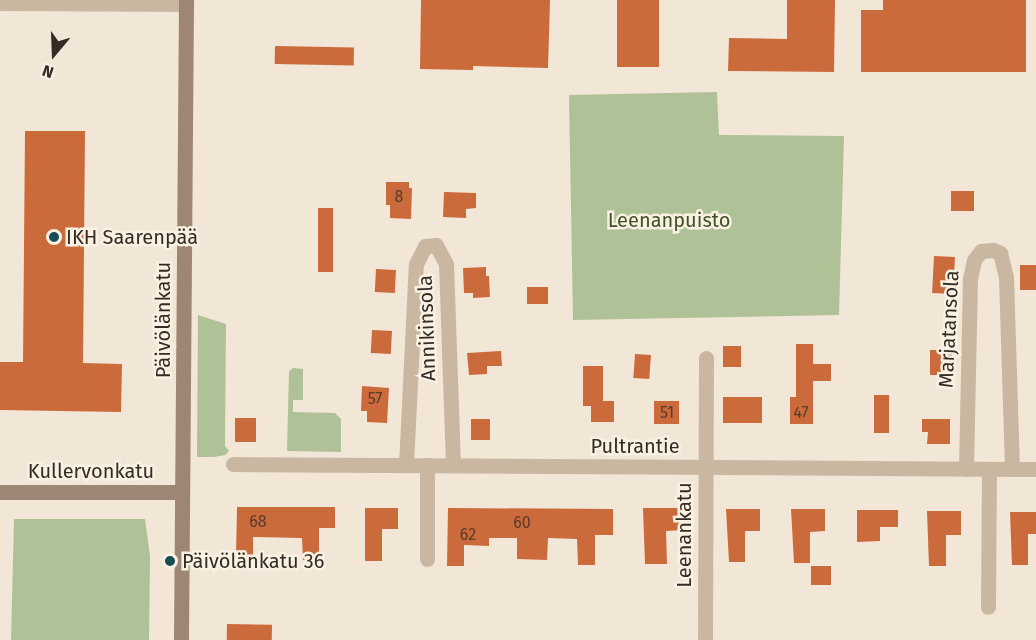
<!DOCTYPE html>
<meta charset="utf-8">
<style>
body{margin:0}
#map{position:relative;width:1036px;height:640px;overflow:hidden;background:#f2e7d6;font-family:"Fira Sans",sans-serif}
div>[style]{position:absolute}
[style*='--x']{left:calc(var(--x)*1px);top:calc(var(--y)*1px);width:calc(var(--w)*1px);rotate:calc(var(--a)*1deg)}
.green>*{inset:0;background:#afc196}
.building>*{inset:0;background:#cb6a3b;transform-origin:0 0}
.street>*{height:15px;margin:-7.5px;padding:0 7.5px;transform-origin:7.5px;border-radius:7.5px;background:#cab7a2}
.secondary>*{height:15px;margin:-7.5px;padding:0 7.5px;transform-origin:7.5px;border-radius:7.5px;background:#9d8674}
.dots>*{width:16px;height:16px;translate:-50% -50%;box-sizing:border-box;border:3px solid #f9f1e2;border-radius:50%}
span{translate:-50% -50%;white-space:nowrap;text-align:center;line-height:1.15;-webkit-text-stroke:5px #f9f1e2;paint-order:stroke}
.number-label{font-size:16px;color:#5a3b2a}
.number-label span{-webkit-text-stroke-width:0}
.park-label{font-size:20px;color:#405328}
.poi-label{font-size:20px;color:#342b25}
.left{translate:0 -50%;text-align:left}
.street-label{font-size:20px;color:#342b25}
.north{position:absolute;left:24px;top:24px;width:60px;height:60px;-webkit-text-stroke:4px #f9f1e2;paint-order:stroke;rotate:199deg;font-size:16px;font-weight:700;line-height:24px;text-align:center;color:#342b25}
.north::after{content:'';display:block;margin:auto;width:21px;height:27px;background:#342b25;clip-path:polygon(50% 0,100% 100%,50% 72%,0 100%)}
</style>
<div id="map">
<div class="green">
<div style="clip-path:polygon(717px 92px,719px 135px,844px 136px,839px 315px,573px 320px,569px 95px)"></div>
<div style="clip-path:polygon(198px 315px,226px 324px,225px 446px,229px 451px,225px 455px,214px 457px,197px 457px)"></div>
<div style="clip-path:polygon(293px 368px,303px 369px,303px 400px,293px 400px,293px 412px,335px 413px,341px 419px,341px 452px,287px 451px,289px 371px)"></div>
<div style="clip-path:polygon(14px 519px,145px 519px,150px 556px,149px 640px,11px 640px)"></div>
</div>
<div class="building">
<div style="clip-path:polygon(421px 0,550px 0,548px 68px,473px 66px,473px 70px,420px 69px)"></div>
<div style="left:617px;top:0;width:42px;height:67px"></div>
<div style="clip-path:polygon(787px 0,835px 0,834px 72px,728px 71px,729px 38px,787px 39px)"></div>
<div style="clip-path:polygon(883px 0,1026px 0,1026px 72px,861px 72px,861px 10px,883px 10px)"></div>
<div style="left:275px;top:46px;width:79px;height:18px;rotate:1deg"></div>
<div style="clip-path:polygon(25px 131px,85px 131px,83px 363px,122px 364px,121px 412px,0 410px,0 362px,23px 362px)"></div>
<div style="clip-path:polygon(386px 182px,409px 182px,409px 188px,412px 188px,411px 219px,390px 218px,390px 205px,386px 205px)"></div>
<div style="left:951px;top:191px;width:23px;height:20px"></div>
<div style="clip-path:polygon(444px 192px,476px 193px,476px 208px,466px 209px,466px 218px,443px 217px)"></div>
<div style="left:318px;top:208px;width:15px;height:64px"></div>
<div style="left:934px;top:256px;width:21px;height:37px;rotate:3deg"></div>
<div style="left:1036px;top:265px;width:25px;height:16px;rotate:90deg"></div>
<div style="clip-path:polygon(486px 267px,486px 276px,489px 276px,490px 297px,473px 298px,473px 293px,464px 293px,463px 268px)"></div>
<div style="left:376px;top:269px;width:20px;height:23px;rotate:3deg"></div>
<div style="left:527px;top:287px;width:21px;height:17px"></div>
<div style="left:372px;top:330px;width:20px;height:23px;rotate:3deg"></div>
<div style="clip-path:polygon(796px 344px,813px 344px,813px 364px,831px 364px,831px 381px,813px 381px,813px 424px,790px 424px,790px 397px,796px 397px)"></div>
<div style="left:723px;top:346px;width:18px;height:21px"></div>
<div style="left:930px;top:350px;width:22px;height:25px"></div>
<div style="clip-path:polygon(501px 351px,502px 366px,487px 366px,487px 374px,469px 375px,467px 353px)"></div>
<div style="left:635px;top:354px;width:16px;height:24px;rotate:4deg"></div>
<div style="clip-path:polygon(583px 366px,603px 366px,603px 401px,614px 401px,614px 422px,591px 422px,591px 406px,583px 406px)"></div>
<div style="clip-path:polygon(362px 386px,389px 388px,387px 423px,367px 422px,367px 411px,361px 411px)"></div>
<div style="left:874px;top:395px;width:15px;height:38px"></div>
<div style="left:723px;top:397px;width:39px;height:26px"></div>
<div style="left:654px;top:401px;width:25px;height:23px"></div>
<div style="left:235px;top:418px;width:21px;height:24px"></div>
<div style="left:471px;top:419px;width:19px;height:21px"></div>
<div style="clip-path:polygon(922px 419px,950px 419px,950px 444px,927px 444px,928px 432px,922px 432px)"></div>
<div style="clip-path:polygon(237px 507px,335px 507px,335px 528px,319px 528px,319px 560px,303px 560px,302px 538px,253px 537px,253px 557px,236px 557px)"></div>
<div style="clip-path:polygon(365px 508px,398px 508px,398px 529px,382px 529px,382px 561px,365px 561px)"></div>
<div style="clip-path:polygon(448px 508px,613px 509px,613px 535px,595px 535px,595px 565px,578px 565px,577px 539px,548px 538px,547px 560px,517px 559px,517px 538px,489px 538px,489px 546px,464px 545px,464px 566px,447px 566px)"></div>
<div style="clip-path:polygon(643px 508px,681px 508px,681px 530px,666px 531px,667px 564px,645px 564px)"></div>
<div style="clip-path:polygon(726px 509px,760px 509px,760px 531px,745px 531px,745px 562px,729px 562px)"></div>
<div style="clip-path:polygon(791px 509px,825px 509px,825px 531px,810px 532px,810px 563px,794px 563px)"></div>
<div style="clip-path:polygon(857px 510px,898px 510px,898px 527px,880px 527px,880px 541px,857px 542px)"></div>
<div style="clip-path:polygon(927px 511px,961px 511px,961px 535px,946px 535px,946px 566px,929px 566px)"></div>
<div style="clip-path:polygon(1010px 512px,1036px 512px,1036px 534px,1028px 534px,1028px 565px,1012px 565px)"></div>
<div style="left:811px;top:566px;width:20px;height:19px"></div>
<div style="left:227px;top:624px;width:45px;height:16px;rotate:1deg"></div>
</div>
<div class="street">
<div style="--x:0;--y:3;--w:186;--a:0.3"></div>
<div style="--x:233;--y:464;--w:803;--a:0.36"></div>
<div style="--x:406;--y:465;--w:201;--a:-87.2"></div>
<div style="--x:416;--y:264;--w:20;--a:-63"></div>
<div style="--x:425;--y:246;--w:11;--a:-5"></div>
<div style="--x:436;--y:245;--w:21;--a:62"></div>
<div style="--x:446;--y:264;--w:201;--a:88"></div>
<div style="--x:966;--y:469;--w:190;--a:-88.8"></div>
<div style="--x:970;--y:279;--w:19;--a:-78"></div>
<div style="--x:974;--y:260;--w:11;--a:-52"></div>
<div style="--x:981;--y:251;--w:12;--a:-5"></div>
<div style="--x:993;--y:250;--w:8;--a:23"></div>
<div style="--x:1000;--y:253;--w:25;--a:76"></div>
<div style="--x:1006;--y:277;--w:192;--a:88.2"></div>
<div style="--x:427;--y:559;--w:94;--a:-90"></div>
<div style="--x:988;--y:607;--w:138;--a:-89.6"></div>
<div style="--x:705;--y:640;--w:282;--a:-89.8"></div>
</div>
<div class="secondary">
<div style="--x:0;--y:492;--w:182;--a:0"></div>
<div style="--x:181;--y:640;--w:640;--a:-89.55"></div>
</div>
<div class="dots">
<div style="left:54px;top:237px;background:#194d56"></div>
<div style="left:170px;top:561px;background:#194d56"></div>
</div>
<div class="number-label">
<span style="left:399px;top:197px">8</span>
<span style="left:375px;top:399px">57</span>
<span style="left:667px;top:413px">51</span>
<span style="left:801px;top:413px">47</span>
<span style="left:258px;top:522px">68</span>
<span style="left:522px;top:523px">60</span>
<span style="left:468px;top:535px">62</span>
</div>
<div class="park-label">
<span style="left:669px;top:220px">Leenanpuisto</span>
</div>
<div class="poi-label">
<span class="left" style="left:66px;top:237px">IKH Saarenpää</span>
<span class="left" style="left:182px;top:561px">Päivölänkatu 36</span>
</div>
<div class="street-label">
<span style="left:163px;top:320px;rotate:-90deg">Päivölänkatu</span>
<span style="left:427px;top:328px;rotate:-92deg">Annikinsola</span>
<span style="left:949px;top:329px;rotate:-87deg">Marjatansola</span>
<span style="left:635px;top:446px">Pultrantie</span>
<span style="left:91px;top:471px">Kullervonkatu</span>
<span style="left:684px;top:535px;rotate:-90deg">Leenankatu</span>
</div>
<div class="north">N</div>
</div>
